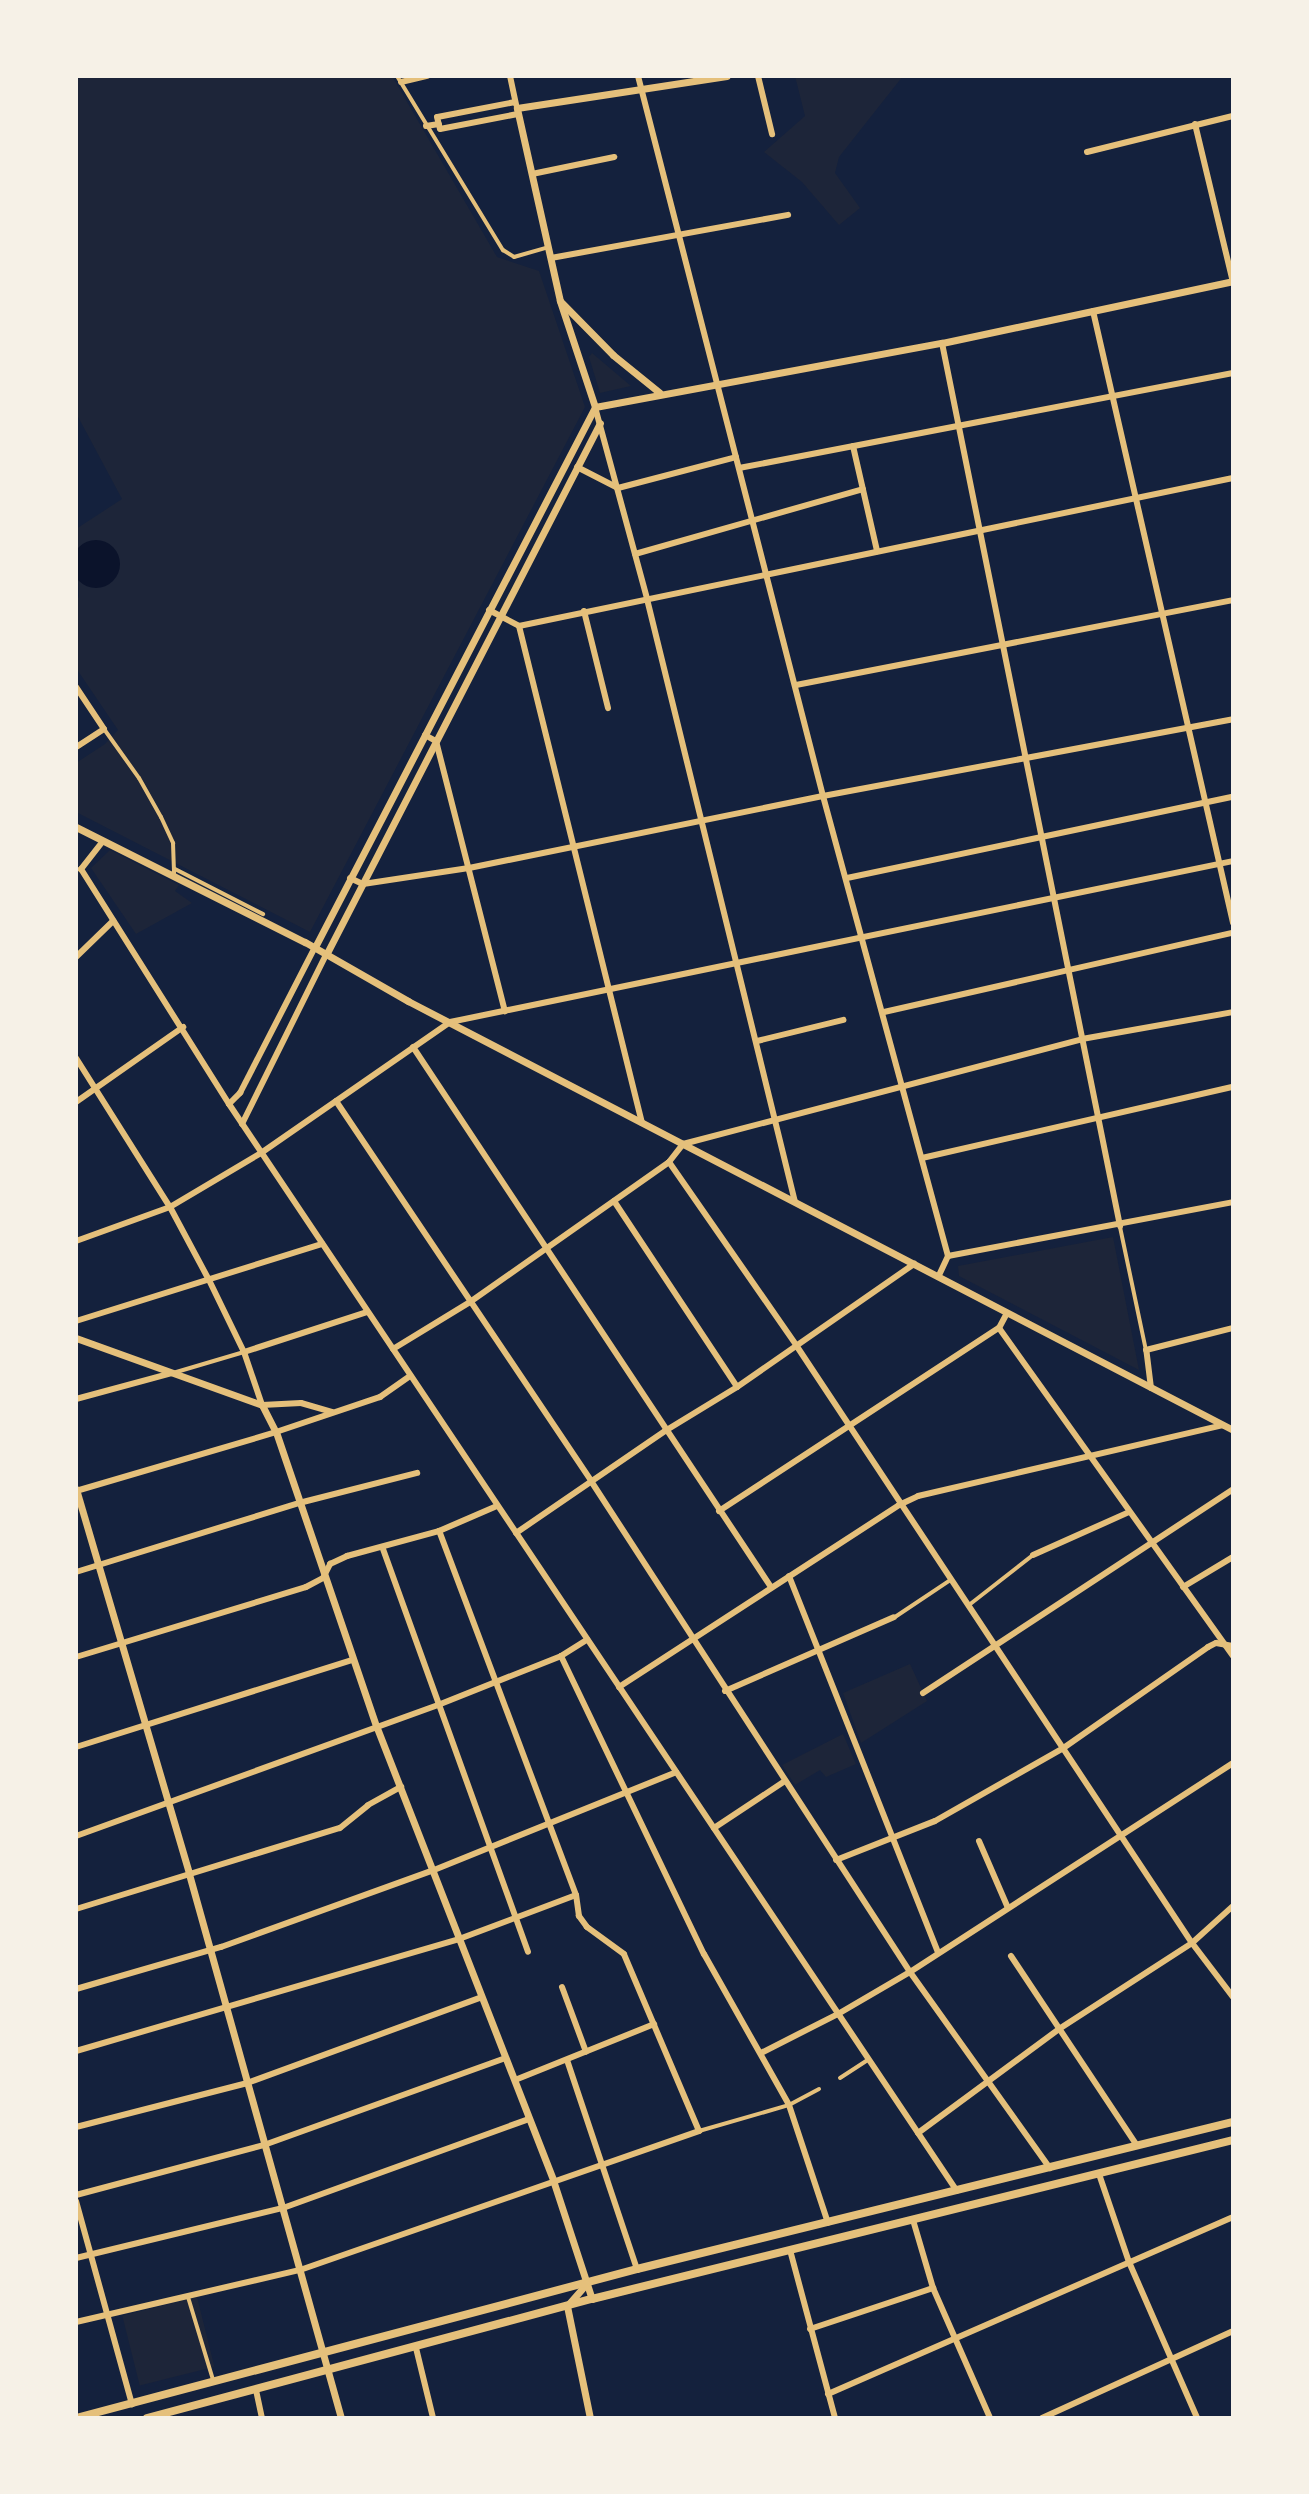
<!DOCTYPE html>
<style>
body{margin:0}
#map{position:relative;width:1309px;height:2494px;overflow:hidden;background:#14213d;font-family:"IBM Plex Sans",sans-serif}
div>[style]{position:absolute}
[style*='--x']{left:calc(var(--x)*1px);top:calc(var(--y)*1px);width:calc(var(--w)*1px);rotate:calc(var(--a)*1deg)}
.green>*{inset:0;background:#1d2539;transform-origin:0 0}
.water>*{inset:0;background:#0b132b}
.round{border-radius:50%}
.pedestrian>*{height:4px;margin:-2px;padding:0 2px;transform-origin:2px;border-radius:2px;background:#e5c07b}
.minor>*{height:6px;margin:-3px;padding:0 3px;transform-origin:3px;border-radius:3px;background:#e5c07b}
.tertiary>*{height:7px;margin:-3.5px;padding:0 3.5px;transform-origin:3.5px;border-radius:3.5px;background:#e5c07b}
.secondary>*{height:8px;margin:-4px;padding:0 4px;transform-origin:4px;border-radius:4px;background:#e5c07b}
span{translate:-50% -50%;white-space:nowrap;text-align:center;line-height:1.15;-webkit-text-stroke:6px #f6f1e7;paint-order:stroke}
.frame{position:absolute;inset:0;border:78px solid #f6f1e7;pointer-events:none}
</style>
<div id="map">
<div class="green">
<div style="clip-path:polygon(76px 76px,392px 76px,497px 257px,539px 271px,585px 407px,310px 932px,76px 812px,76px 763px,105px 744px,118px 730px,76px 668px,76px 600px,79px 597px,76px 529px,122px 499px,76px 413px)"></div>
<div style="clip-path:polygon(795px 76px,903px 76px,839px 157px,835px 173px,860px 208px,839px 225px,802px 182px,764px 152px,805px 116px)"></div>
<div style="clip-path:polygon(592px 353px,631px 386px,600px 393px,589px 357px)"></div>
<div style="clip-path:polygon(110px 850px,179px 885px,175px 891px,192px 903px,136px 934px,91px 868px)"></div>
<div style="clip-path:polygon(1113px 1237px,1139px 1370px,959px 1276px,958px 1266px)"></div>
<div style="clip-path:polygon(910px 1664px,927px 1701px,861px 1743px,843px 1693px)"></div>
<div style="clip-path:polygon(843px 1734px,856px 1764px,826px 1777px,820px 1770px,795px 1785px,782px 1765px)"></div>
<div style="left:197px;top:2297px;width:72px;height:77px;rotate:76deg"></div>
</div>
<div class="water">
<div class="round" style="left:72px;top:540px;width:48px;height:48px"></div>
</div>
<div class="pedestrian">
<div style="--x:397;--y:76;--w:204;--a:58.7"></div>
<div style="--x:503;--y:250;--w:13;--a:32"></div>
<div style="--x:514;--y:257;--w:35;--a:-16"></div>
<div style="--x:104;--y:729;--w:60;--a:54.5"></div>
<div style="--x:139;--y:778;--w:45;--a:60.6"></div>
<div style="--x:161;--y:817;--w:29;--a:65"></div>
<div style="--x:173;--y:843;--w:32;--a:88"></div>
<div style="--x:175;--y:869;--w:99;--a:27.1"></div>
<div style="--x:1120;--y:1227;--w:126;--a:78.1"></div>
<div style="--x:173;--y:1373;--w:74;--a:-16.5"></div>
<div style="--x:969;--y:1605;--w:81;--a:-38"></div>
<div style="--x:895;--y:1617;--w:65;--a:-33.7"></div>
<div style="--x:840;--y:2078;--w:33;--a:-33"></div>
<div style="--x:699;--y:2131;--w:94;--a:-16.1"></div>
<div style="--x:789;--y:2105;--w:34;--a:-28"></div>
<div style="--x:188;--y:2297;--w:87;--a:73.2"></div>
</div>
<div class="minor">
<div style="--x:510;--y:76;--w:29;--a:78"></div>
<div style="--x:638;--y:76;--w:743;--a:75.59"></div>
<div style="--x:823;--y:796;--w:477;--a:74.8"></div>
<div style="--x:948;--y:1256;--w:23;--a:115"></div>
<div style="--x:758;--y:76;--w:60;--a:76.4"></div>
<div style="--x:401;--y:82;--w:27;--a:-13"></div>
<div style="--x:515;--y:102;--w:79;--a:169.1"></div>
<div style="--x:437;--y:117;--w:12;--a:76"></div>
<div style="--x:440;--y:129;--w:79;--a:-10.9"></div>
<div style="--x:1195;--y:124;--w:163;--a:76.5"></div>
<div style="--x:426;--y:126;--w:13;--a:-9"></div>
<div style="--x:1087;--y:152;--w:150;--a:-13.9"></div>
<div style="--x:532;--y:174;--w:84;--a:-11.7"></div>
<div style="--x:551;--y:258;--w:241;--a:-10.3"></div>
<div style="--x:1093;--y:311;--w:628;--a:77.11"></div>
<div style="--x:942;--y:343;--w:901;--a:78.6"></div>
<div style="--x:595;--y:407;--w:199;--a:74.8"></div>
<div style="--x:647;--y:599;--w:621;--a:76.21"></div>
<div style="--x:853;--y:446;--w:108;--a:77.1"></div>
<div style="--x:577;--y:467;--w:46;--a:27.1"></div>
<div style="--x:618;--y:488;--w:122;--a:-14.7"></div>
<div style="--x:739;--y:468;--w:503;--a:-10.89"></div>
<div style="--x:635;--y:554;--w:237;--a:-15.9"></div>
<div style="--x:489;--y:610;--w:34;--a:28"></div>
<div style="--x:519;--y:626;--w:729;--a:-11.71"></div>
<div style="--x:584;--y:611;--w:100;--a:76.1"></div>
<div style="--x:519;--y:626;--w:512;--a:76.1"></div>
<div style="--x:796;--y:685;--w:445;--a:-11"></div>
<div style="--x:76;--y:687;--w:50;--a:56.3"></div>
<div style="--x:104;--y:729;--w:33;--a:147"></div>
<div style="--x:425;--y:735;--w:13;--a:29"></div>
<div style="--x:436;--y:741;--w:279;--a:75.7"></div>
<div style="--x:103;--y:841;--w:36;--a:128"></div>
<div style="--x:81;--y:869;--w:278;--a:57.8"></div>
<div style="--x:229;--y:1104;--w:1308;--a:56.19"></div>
<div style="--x:350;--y:878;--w:14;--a:25"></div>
<div style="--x:363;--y:884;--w:107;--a:-8.6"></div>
<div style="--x:469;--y:868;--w:361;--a:-11.5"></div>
<div style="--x:823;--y:796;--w:417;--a:-10.6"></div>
<div style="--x:847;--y:878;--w:394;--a:-11.9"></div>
<div style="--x:76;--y:957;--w:52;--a:-44.2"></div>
<div style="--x:884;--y:1012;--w:358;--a:-12.8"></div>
<div style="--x:757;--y:1041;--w:89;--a:-13.7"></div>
<div style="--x:413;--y:1047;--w:648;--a:56.46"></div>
<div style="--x:76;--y:1058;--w:176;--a:57.8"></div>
<div style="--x:170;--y:1207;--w:83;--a:61.9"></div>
<div style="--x:209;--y:1280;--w:80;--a:64.1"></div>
<div style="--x:244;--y:1352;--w:56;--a:71.2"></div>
<div style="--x:262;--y:1405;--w:39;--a:-3"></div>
<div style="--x:301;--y:1403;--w:32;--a:16"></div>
<div style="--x:336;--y:1101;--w:458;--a:56.1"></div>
<div style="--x:591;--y:1481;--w:586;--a:56.99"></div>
<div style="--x:910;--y:1972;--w:241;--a:54.5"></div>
<div style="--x:76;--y:1102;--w:131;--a:-35"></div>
<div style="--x:229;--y:1104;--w:16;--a:-45"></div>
<div style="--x:240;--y:1093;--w:164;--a:-62.8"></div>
<div style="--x:242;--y:1124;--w:191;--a:-63.6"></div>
<div style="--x:922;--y:1158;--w:319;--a:-12.9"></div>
<div style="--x:669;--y:1162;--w:223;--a:55.2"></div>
<div style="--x:796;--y:1345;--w:717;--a:56.49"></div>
<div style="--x:1192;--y:1943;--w:68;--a:52.8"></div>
<div style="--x:614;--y:1201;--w:223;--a:56.5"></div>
<div style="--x:76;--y:1241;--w:100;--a:-19.9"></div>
<div style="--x:170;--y:1207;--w:106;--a:-30.7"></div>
<div style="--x:261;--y:1153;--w:230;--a:-34.7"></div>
<div style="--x:450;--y:1022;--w:799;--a:-11.62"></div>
<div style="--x:948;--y:1256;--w:290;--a:-10.7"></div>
<div style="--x:1007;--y:1313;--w:17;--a:118"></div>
<div style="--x:999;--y:1328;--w:403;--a:54.5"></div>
<div style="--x:76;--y:1321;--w:258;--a:-17.4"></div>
<div style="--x:393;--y:1349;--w:90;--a:-31.4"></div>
<div style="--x:470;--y:1302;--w:243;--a:-35.1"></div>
<div style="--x:669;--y:1162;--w:23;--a:-52"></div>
<div style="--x:683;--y:1144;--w:413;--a:-14.7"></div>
<div style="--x:1082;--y:1039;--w:153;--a:-10.1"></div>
<div style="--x:244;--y:1352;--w:129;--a:-18"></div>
<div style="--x:1151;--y:1388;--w:38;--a:-97"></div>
<div style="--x:1146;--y:1350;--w:90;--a:-14.2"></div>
<div style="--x:76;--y:1399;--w:99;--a:-15.2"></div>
<div style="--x:76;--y:1491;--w:209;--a:-16.4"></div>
<div style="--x:276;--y:1432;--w:110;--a:-18.6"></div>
<div style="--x:380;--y:1397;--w:37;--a:-35"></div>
<div style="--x:719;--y:1511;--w:334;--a:-33.2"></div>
<div style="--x:516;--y:1533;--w:181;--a:-34.4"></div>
<div style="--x:665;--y:1431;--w:84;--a:-31.4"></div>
<div style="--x:737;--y:1387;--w:216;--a:-34.8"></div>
<div style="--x:383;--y:1549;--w:428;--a:70.2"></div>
<div style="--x:1033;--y:1555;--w:105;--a:-24.1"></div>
<div style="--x:76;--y:1572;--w:233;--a:-17.2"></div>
<div style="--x:299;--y:1503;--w:122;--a:-14.3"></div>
<div style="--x:789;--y:1576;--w:405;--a:68.4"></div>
<div style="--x:1183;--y:1587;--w:58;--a:-31"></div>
<div style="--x:561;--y:1656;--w:331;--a:64.4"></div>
<div style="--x:704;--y:1954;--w:173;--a:60.6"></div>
<div style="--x:789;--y:2105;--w:124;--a:71.7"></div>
<div style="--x:76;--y:1657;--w:240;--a:-16.9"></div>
<div style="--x:306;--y:1587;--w:19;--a:-28"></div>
<div style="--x:323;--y:1578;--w:16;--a:-63"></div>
<div style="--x:330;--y:1564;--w:19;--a:-25"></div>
<div style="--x:347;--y:1556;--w:95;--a:-15.2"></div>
<div style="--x:439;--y:1531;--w:63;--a:-23.3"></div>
<div style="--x:619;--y:1687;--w:334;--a:-33"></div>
<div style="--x:899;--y:1505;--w:21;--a:-25"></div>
<div style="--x:918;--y:1496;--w:313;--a:-13.1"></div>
<div style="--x:725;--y:1691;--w:184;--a:-23.6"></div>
<div style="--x:923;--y:1693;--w:371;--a:-33.3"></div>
<div style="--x:76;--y:1747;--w:289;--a:-17.5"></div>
<div style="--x:714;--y:1828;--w:85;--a:-33.5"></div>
<div style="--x:76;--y:1836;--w:385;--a:-19.9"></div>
<div style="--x:438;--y:1705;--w:132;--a:-21.7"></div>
<div style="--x:561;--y:1656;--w:31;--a:-32"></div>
<div style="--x:979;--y:1841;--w:73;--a:66.6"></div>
<div style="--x:836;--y:1860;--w:106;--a:-21.5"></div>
<div style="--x:935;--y:1821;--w:146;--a:-29.6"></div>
<div style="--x:1062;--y:1749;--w:178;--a:-34.9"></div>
<div style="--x:1208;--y:1647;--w:9;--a:-27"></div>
<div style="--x:1216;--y:1643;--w:17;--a:10"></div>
<div style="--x:76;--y:1909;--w:276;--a:-17.1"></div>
<div style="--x:340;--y:1828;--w:36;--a:-39"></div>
<div style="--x:368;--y:1805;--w:38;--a:-29"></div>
<div style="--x:1011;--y:1956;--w:228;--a:56.4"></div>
<div style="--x:562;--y:1987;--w:69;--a:69.7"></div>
<div style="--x:76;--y:1989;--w:151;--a:-16.2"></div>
<div style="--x:221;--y:1947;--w:226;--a:-19.9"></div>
<div style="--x:434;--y:1870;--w:261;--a:-22"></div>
<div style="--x:76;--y:2051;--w:399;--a:-16.3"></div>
<div style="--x:459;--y:1939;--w:125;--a:-20.6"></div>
<div style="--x:761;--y:2053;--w:86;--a:-26.9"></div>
<div style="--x:838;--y:2014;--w:83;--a:-30.3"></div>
<div style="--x:910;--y:1972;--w:385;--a:-32.9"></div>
<div style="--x:567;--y:2060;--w:220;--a:71.5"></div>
<div style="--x:515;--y:2080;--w:150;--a:-21.9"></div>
<div style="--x:76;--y:2127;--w:177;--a:-14.4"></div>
<div style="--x:247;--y:2083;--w:250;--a:-20.1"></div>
<div style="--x:918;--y:2133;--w:175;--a:-36.4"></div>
<div style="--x:1059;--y:2029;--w:158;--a:-32.9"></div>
<div style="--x:1192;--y:1943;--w:55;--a:-42.1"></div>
<div style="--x:1099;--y:2174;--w:93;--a:71.2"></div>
<div style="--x:1129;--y:2262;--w:170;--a:66.4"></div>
<div style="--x:76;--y:2195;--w:195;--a:-14.9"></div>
<div style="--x:264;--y:2145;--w:256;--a:-19.8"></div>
<div style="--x:76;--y:2201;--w:211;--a:74.6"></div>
<div style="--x:913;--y:2220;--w:71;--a:73.6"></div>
<div style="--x:933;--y:2288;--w:142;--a:66.3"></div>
<div style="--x:790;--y:2250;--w:174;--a:75"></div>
<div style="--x:76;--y:2258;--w:213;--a:-13.6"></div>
<div style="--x:283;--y:2208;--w:262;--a:-19.9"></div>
<div style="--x:76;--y:2322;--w:230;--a:-13.1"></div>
<div style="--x:300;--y:2270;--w:423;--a:-19.2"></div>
<div style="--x:699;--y:2131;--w:192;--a:-113"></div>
<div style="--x:624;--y:1954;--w:46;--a:-143.9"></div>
<div style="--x:587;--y:1927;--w:14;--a:-126"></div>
<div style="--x:579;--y:1916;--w:21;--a:-98"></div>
<div style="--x:576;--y:1895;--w:389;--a:-110.6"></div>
<div style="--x:810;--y:2329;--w:130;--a:-18.4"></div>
<div style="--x:416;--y:2348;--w:72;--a:76.3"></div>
<div style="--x:256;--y:2390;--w:29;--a:78"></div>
<div style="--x:828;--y:2394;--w:442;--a:-23.6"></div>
<div style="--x:1042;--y:2418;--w:210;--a:-24.5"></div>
</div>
<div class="tertiary">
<div style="--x:561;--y:302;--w:74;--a:45.5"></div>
<div style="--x:613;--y:355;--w:60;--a:39"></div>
<div style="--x:595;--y:407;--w:353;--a:-10.5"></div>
<div style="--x:942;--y:343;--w:298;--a:-12"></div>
<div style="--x:595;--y:407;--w:112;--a:-108.3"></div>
<div style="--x:560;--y:301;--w:198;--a:-102.6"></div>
<div style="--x:517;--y:108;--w:212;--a:-8.7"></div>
<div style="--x:76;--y:827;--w:256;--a:26.7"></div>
<div style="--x:305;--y:942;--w:119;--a:29.8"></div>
<div style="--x:408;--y:1001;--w:930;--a:27.47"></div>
<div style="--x:315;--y:947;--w:608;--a:-62.59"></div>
<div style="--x:327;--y:953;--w:596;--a:-62.75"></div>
<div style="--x:76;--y:1338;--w:198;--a:19.8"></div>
<div style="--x:262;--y:1405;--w:30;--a:63"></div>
<div style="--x:276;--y:1432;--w:313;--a:71.2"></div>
<div style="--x:377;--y:1728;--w:485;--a:68.7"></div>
<div style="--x:553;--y:2180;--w:125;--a:71.9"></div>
<div style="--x:76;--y:1489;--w:401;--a:73.6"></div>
<div style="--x:189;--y:1874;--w:565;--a:74.39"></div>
<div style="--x:587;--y:2283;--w:30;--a:131"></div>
<div style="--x:567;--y:2306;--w:114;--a:78.4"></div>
</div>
<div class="secondary">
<div style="--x:76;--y:2418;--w:580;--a:-14.87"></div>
<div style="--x:637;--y:2269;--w:614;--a:-13.86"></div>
<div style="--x:147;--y:2418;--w:461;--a:-15"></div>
<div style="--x:592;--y:2299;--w:660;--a:-13.93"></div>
</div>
<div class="frame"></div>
</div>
